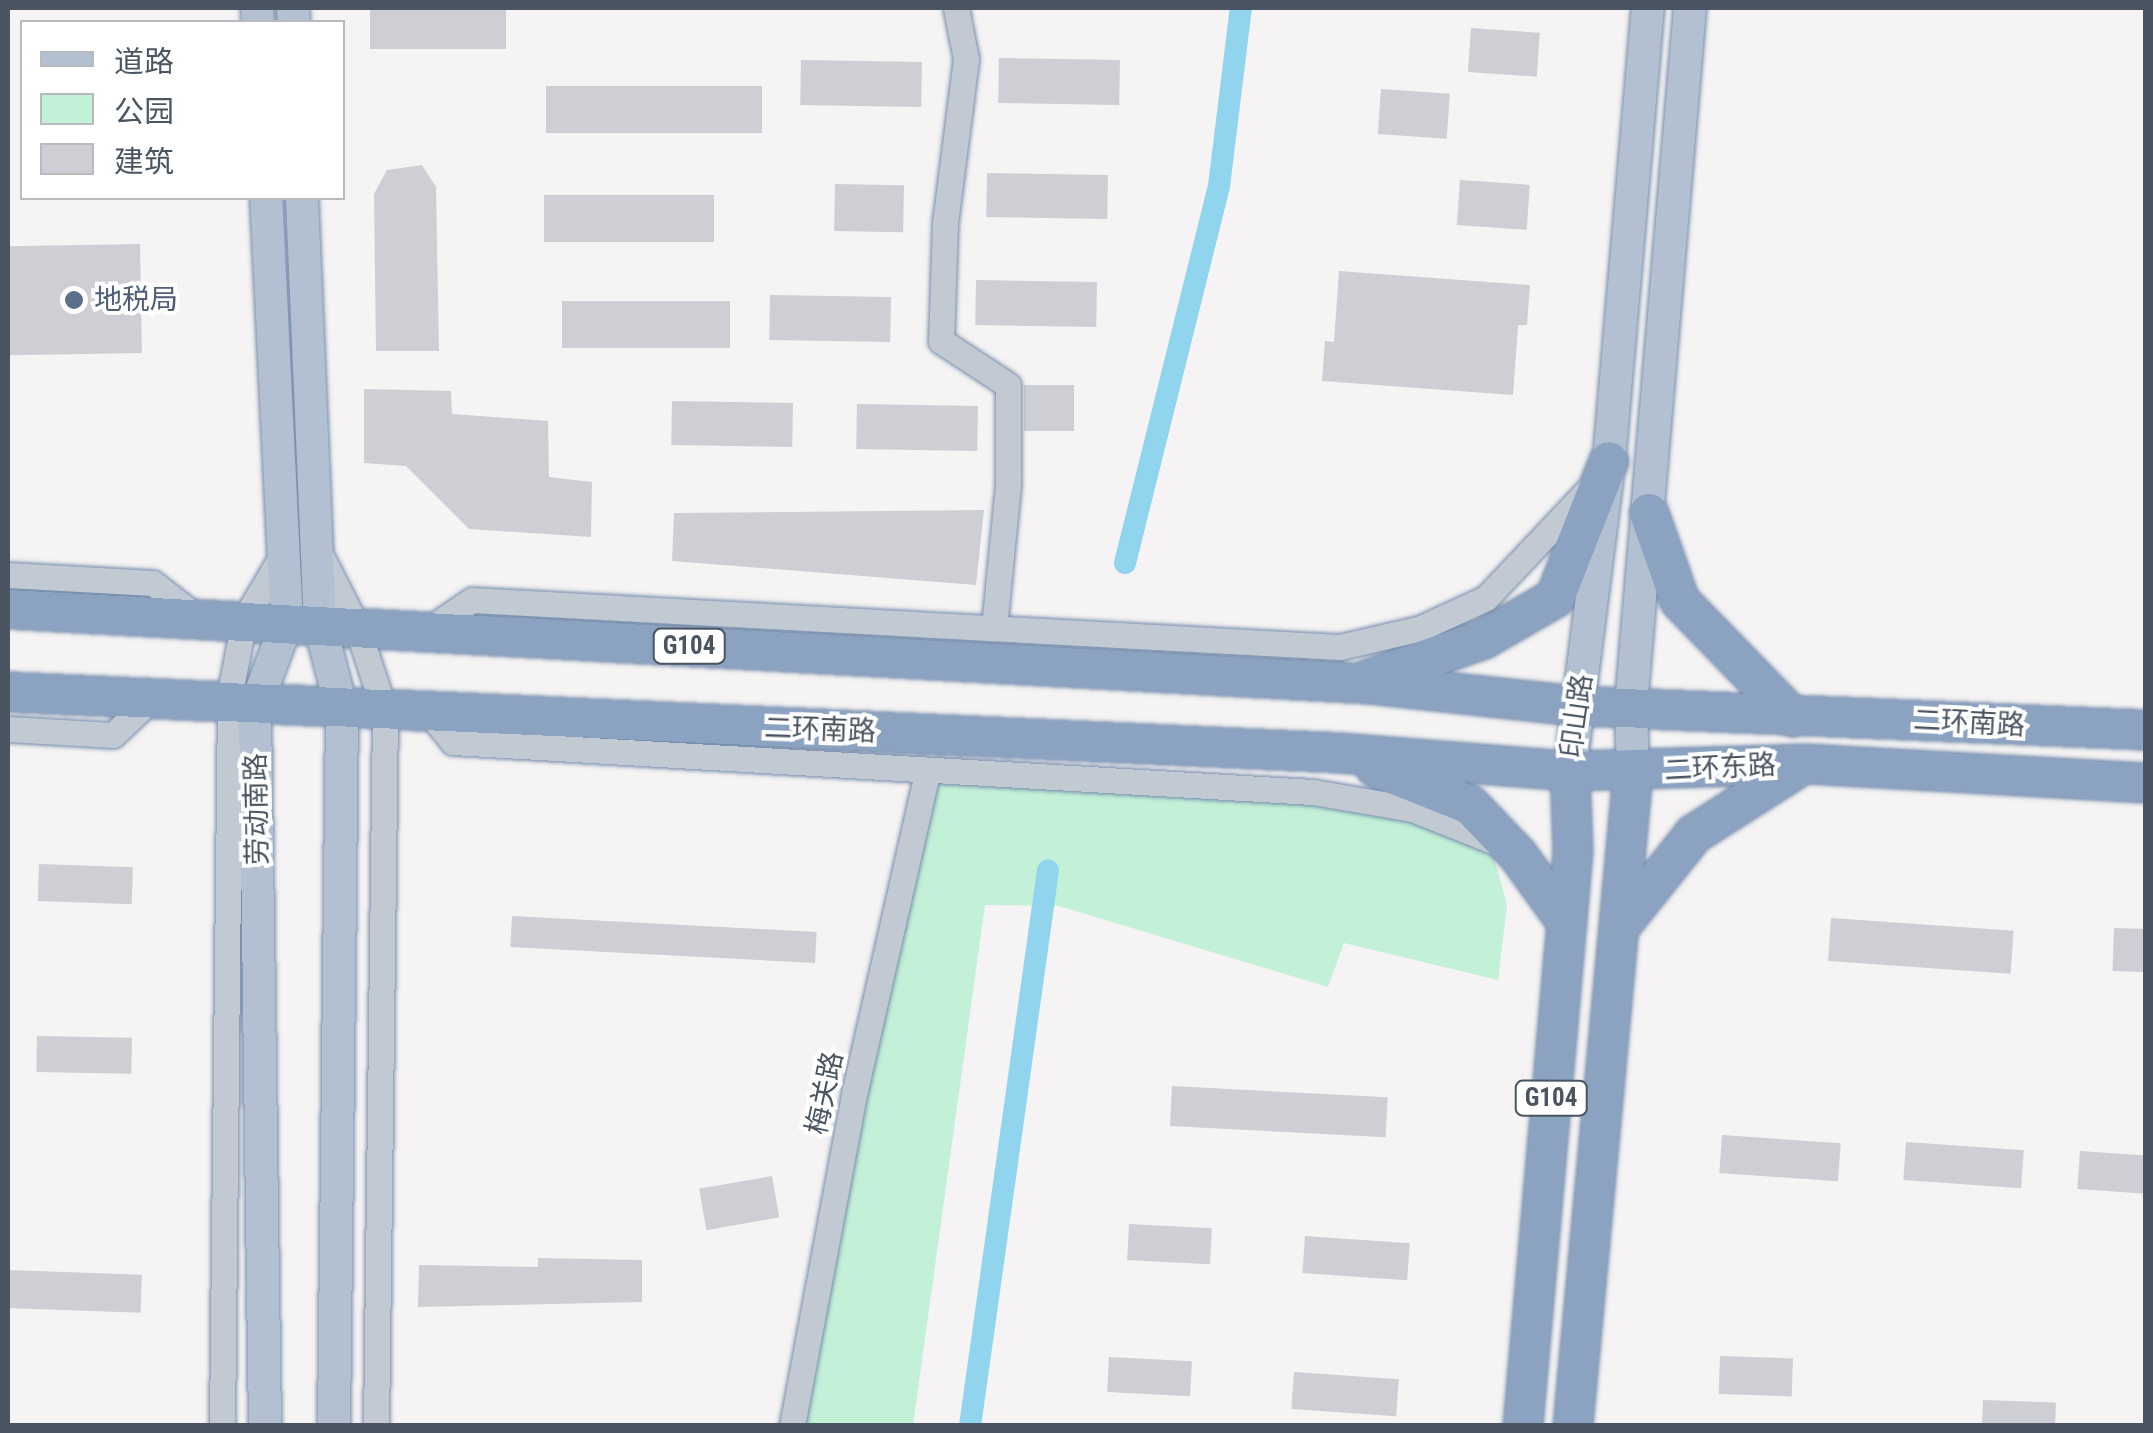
<!DOCTYPE html>
<meta charset="utf-8">
<style>
body{margin:0}
#map{position:relative;width:2153px;height:1433px;overflow:hidden;background:#f5f3f3;font-family:"Roboto Condensed","Noto Sans SC",sans-serif}
div>[style]{position:absolute}
[style*='--x']{left:calc(var(--x)*1px);top:calc(var(--y)*1px);width:calc(var(--w)*1px);rotate:calc(var(--a)*1deg)}
.green>*{inset:0;background:#c3f1d7}
.canal>*{height:22px;margin:-11px;padding:0 11px;transform-origin:11px;border-radius:11px;background:#91d4ed}
.building>*{inset:0;background:#cdcfd5;transform-origin:0 0}
.roads{filter:drop-shadow(0 0 2px #768dad) drop-shadow(0 0 2px #768dad)}
.minor>*{height:25px;margin:-12.5px;padding:0 12.5px;transform-origin:12.5px;border-radius:12.5px;background:#c1c9d2}
.major>*{height:32px;margin:-16px;padding:0 16px;transform-origin:16px;border-radius:16px;background:#b3c0d1}
.highway>*{height:38px;margin:-19px;padding:0 19px;transform-origin:19px;border-radius:19px;background:#8ba2c1}
.dots>*{width:28px;height:28px;translate:-50% -50%;box-sizing:border-box;border:5px solid #fff;border-radius:50%}
span{translate:-50% -50%;white-space:nowrap;text-align:center;line-height:1.15;-webkit-text-stroke:8px #fff;paint-order:stroke}
.shield-label span{padding:2px 8px;background:#fff;border:2px solid;border-radius:8px;-webkit-text-stroke-width:0}
.shield-label{font-size:25px;color:#4a5561;font-weight:700}
.service-label{font-size:28px;color:#4e5e75}
.left{translate:0 -50%;text-align:left}
.street-label{font-size:28px;color:#4a5561}
.frame{position:absolute;inset:0;border:10px solid #4a5561;pointer-events:none}
.legend{position:absolute;left:20px;top:20px;width:325px;height:180px;box-sizing:border-box;background:#fff;border:2px solid #b7bbc0;margin:0;padding:12px 18px;list-style:none;font-size:30px;color:#4a5561}
.legend li{display:flex;align-items:center;gap:20px;height:50px}
.legend b{width:50px;border:2px solid #b7bbc0}
</style>
<div id="map">
<div class="green">
<div style="clip-path:polygon(927px 774px,1313px 792px,1489px 839px,1507px 905px,1498px 980px,1344px 943px,1328px 987px,1059px 906px,985px 905px,913px 1425px,792px 1426px)"></div>
</div>
<div class="canal">
<div style="--x:1125;--y:563;--w:389;--a:-76"></div>
<div style="--x:1219;--y:186;--w:179;--a:-83"></div>
<div style="--x:970;--y:1426;--w:561;--a:-82.01"></div>
</div>
<div class="building">
<div style="left:370px;top:8px;width:136px;height:41px"></div>
<div style="left:1471px;top:28px;width:69px;height:44px;rotate:4deg"></div>
<div style="left:999px;top:58px;width:121px;height:45px;rotate:1deg"></div>
<div style="left:801px;top:60px;width:121px;height:45px;rotate:1deg"></div>
<div style="left:546px;top:86px;width:216px;height:47px"></div>
<div style="left:1381px;top:89px;width:69px;height:45px;rotate:4deg"></div>
<div style="clip-path:polygon(422px 165px,436px 187px,439px 351px,376px 351px,374px 194px,387px 170px)"></div>
<div style="left:987px;top:173px;width:121px;height:44px;rotate:1deg"></div>
<div style="left:1460px;top:180px;width:70px;height:45px;rotate:4deg"></div>
<div style="left:835px;top:184px;width:69px;height:47px;rotate:1deg"></div>
<div style="left:714px;top:195px;width:47px;height:170px;rotate:90deg"></div>
<div style="left:140px;top:244px;width:109px;height:132px;rotate:89deg"></div>
<div style="clip-path:polygon(1339px 271px,1530px 285px,1527px 325px,1518px 325px,1513px 395px,1322px 381px,1325px 341px,1334px 342px)"></div>
<div style="left:976px;top:280px;width:121px;height:45px;rotate:1deg"></div>
<div style="left:770px;top:295px;width:121px;height:45px;rotate:1deg"></div>
<div style="left:562px;top:301px;width:168px;height:47px"></div>
<div style="left:1074px;top:385px;width:46px;height:50px;rotate:90deg"></div>
<div style="clip-path:polygon(364px 389px,451px 391px,452px 414px,548px 421px,549px 477px,592px 482px,591px 537px,469px 529px,406px 466px,364px 463px)"></div>
<div style="left:672px;top:401px;width:121px;height:44px;rotate:1deg"></div>
<div style="left:857px;top:404px;width:121px;height:45px;rotate:1deg"></div>
<div style="clip-path:polygon(984px 510px,976px 585px,672px 561px,674px 513px)"></div>
<div style="left:39px;top:864px;width:94px;height:37px;rotate:2deg"></div>
<div style="left:512px;top:916px;width:305px;height:31px;rotate:3deg"></div>
<div style="left:1831px;top:918px;width:183px;height:43px;rotate:4deg"></div>
<div style="left:2114px;top:928px;width:32px;height:43px;rotate:2deg"></div>
<div style="left:37px;top:1036px;width:95px;height:36px;rotate:1deg"></div>
<div style="left:1172px;top:1086px;width:216px;height:40px;rotate:3deg"></div>
<div style="left:1722px;top:1135px;width:119px;height:38px;rotate:4deg"></div>
<div style="left:1906px;top:1142px;width:118px;height:38px;rotate:4deg"></div>
<div style="left:2080px;top:1151px;width:66px;height:38px;rotate:4deg"></div>
<div style="left:772px;top:1176px;width:42px;height:74px;rotate:80deg"></div>
<div style="left:1129px;top:1224px;width:83px;height:36px;rotate:3deg"></div>
<div style="left:1305px;top:1236px;width:105px;height:37px;rotate:4deg"></div>
<div style="clip-path:polygon(538px 1258px,642px 1260px,642px 1302px,418px 1307px,419px 1265px,538px 1267px)"></div>
<div style="left:8px;top:1270px;width:134px;height:38px;rotate:2deg"></div>
<div style="left:1720px;top:1356px;width:73px;height:38px;rotate:2deg"></div>
<div style="left:1109px;top:1357px;width:83px;height:35px;rotate:3deg"></div>
<div style="left:1294px;top:1372px;width:105px;height:37px;rotate:4deg"></div>
<div style="left:1983px;top:1400px;width:73px;height:26px;rotate:2deg"></div>
</div>
<div class="roads">
<div class="minor">
<div style="--x:956;--y:8;--w:52;--a:78.9"></div>
<div style="--x:966;--y:59;--w:165;--a:97.3"></div>
<div style="--x:945;--y:223;--w:118;--a:91.9"></div>
<div style="--x:941;--y:341;--w:80;--a:33.3"></div>
<div style="--x:1008;--y:385;--w:100;--a:90"></div>
<div style="--x:1008;--y:485;--w:144;--a:95.6"></div>
<div style="--x:320;--y:554;--w:82;--a:63.1"></div>
<div style="--x:357;--y:627;--w:89;--a:71.8"></div>
<div style="--x:385;--y:712;--w:714;--a:90.72"></div>
<div style="--x:8;--y:575;--w:145;--a:3.2"></div>
<div style="--x:153;--y:583;--w:57;--a:37.9"></div>
<div style="--x:426;--y:631;--w:55;--a:-34"></div>
<div style="--x:472;--y:600;--w:869;--a:3.1"></div>
<div style="--x:1340;--y:647;--w:83;--a:-13.2"></div>
<div style="--x:1421;--y:628;--w:72;--a:-24.8"></div>
<div style="--x:1486;--y:598;--w:151;--a:-46.6"></div>
<div style="--x:431;--y:715;--w:35;--a:51"></div>
<div style="--x:453;--y:742;--w:861;--a:3.33"></div>
<div style="--x:1313;--y:792;--w:100;--a:9.7"></div>
<div style="--x:1412;--y:809;--w:92;--a:21.6"></div>
<div style="--x:8;--y:729;--w:105;--a:3.3"></div>
<div style="--x:113;--y:735;--w:50;--a:-43.4"></div>
<div style="--x:222;--y:1426;--w:733;--a:-89.37"></div>
<div style="--x:230;--y:693;--w:74;--a:-79.1"></div>
<div style="--x:244;--y:620;--w:77;--a:-59.4"></div>
<div style="--x:792;--y:1426;--w:342;--a:-79.4"></div>
<div style="--x:855;--y:1090;--w:324;--a:-77.2"></div>
</div>
<div class="major">
<div style="--x:257;--y:8;--w:14;--a:86"></div>
<div style="--x:293;--y:8;--w:14;--a:86"></div>
<div style="--x:302;--y:198;--w:427;--a:87.6"></div>
<div style="--x:320;--y:625;--w:88;--a:75.5"></div>
<div style="--x:342;--y:710;--w:716;--a:90.64"></div>
<div style="--x:1570;--y:771;--w:312;--a:-82.8"></div>
<div style="--x:1609;--y:461;--w:455;--a:-85.1"></div>
<div style="--x:1633;--y:773;--w:68;--a:-91.7"></div>
<div style="--x:1631;--y:705;--w:699;--a:-85.16"></div>
<div style="--x:265;--y:1426;--w:718;--a:-90.8"></div>
<div style="--x:255;--y:708;--w:92;--a:-69.6"></div>
<div style="--x:287;--y:622;--w:425;--a:-92.8"></div>
</div>
<div class="highway">
<div style="--x:1649;--y:513;--w:93;--a:70.6"></div>
<div style="--x:1680;--y:601;--w:162;--a:45.8"></div>
<div style="--x:8;--y:609;--w:1364;--a:3.15"></div>
<div style="--x:1370;--y:684;--w:207;--a:6.1"></div>
<div style="--x:1576;--y:706;--w:571;--a:2.41"></div>
<div style="--x:1367;--y:680;--w:124;--a:-19.3"></div>
<div style="--x:1484;--y:639;--w:82;--a:-30"></div>
<div style="--x:1555;--y:598;--w:147;--a:-68.5"></div>
<div style="--x:8;--y:692;--w:1333;--a:2.62"></div>
<div style="--x:1340;--y:753;--w:231;--a:4.5"></div>
<div style="--x:1570;--y:771;--w:237;--a:-1.7"></div>
<div style="--x:1807;--y:764;--w:340;--a:3.2"></div>
<div style="--x:1375;--y:767;--w:102;--a:21.8"></div>
<div style="--x:1470;--y:805;--w:69;--a:46.2"></div>
<div style="--x:1518;--y:855;--w:84;--a:54.2"></div>
<div style="--x:1623;--y:923;--w:114;--a:-51.4"></div>
<div style="--x:1694;--y:834;--w:121;--a:-32.5"></div>
<div style="--x:1523;--y:1426;--w:577;--a:-85.03"></div>
<div style="--x:1573;--y:851;--w:80;--a:-92.1"></div>
<div style="--x:1573;--y:1426;--w:656;--a:-84.75"></div>
</div>
</div>
<div class="dots">
<div style="left:74px;top:300px;background:#5c6f8a"></div>
</div>
<div class="shield-label">
<span style="left:689px;top:646px">G104</span>
<span style="left:1551px;top:1098px">G104</span>
</div>
<div class="service-label">
<span class="left" style="left:94px;top:300px">地税局</span>
</div>
<div class="street-label">
<span style="left:1577px;top:716px;rotate:-82deg">印山路</span>
<span style="left:1969px;top:723px;rotate:3deg">二环南路</span>
<span style="left:820px;top:730px;rotate:2deg">二环南路</span>
<span style="left:1720px;top:768px;rotate:-3deg">二环东路</span>
<span style="left:257px;top:809px;rotate:-91deg">劳动南路</span>
<span style="left:825px;top:1093px;rotate:-78deg">梅关路</span>
</div>
<div class="frame"></div>
<ul class="legend">
<li><b style="height:12px;background:#b3c0d1"></b>道路</li>
<li><b style="height:28px;background:#c3f1d7"></b>公园</li>
<li><b style="height:28px;background:#cdcfd5"></b>建筑</li>
</ul>
</div>
